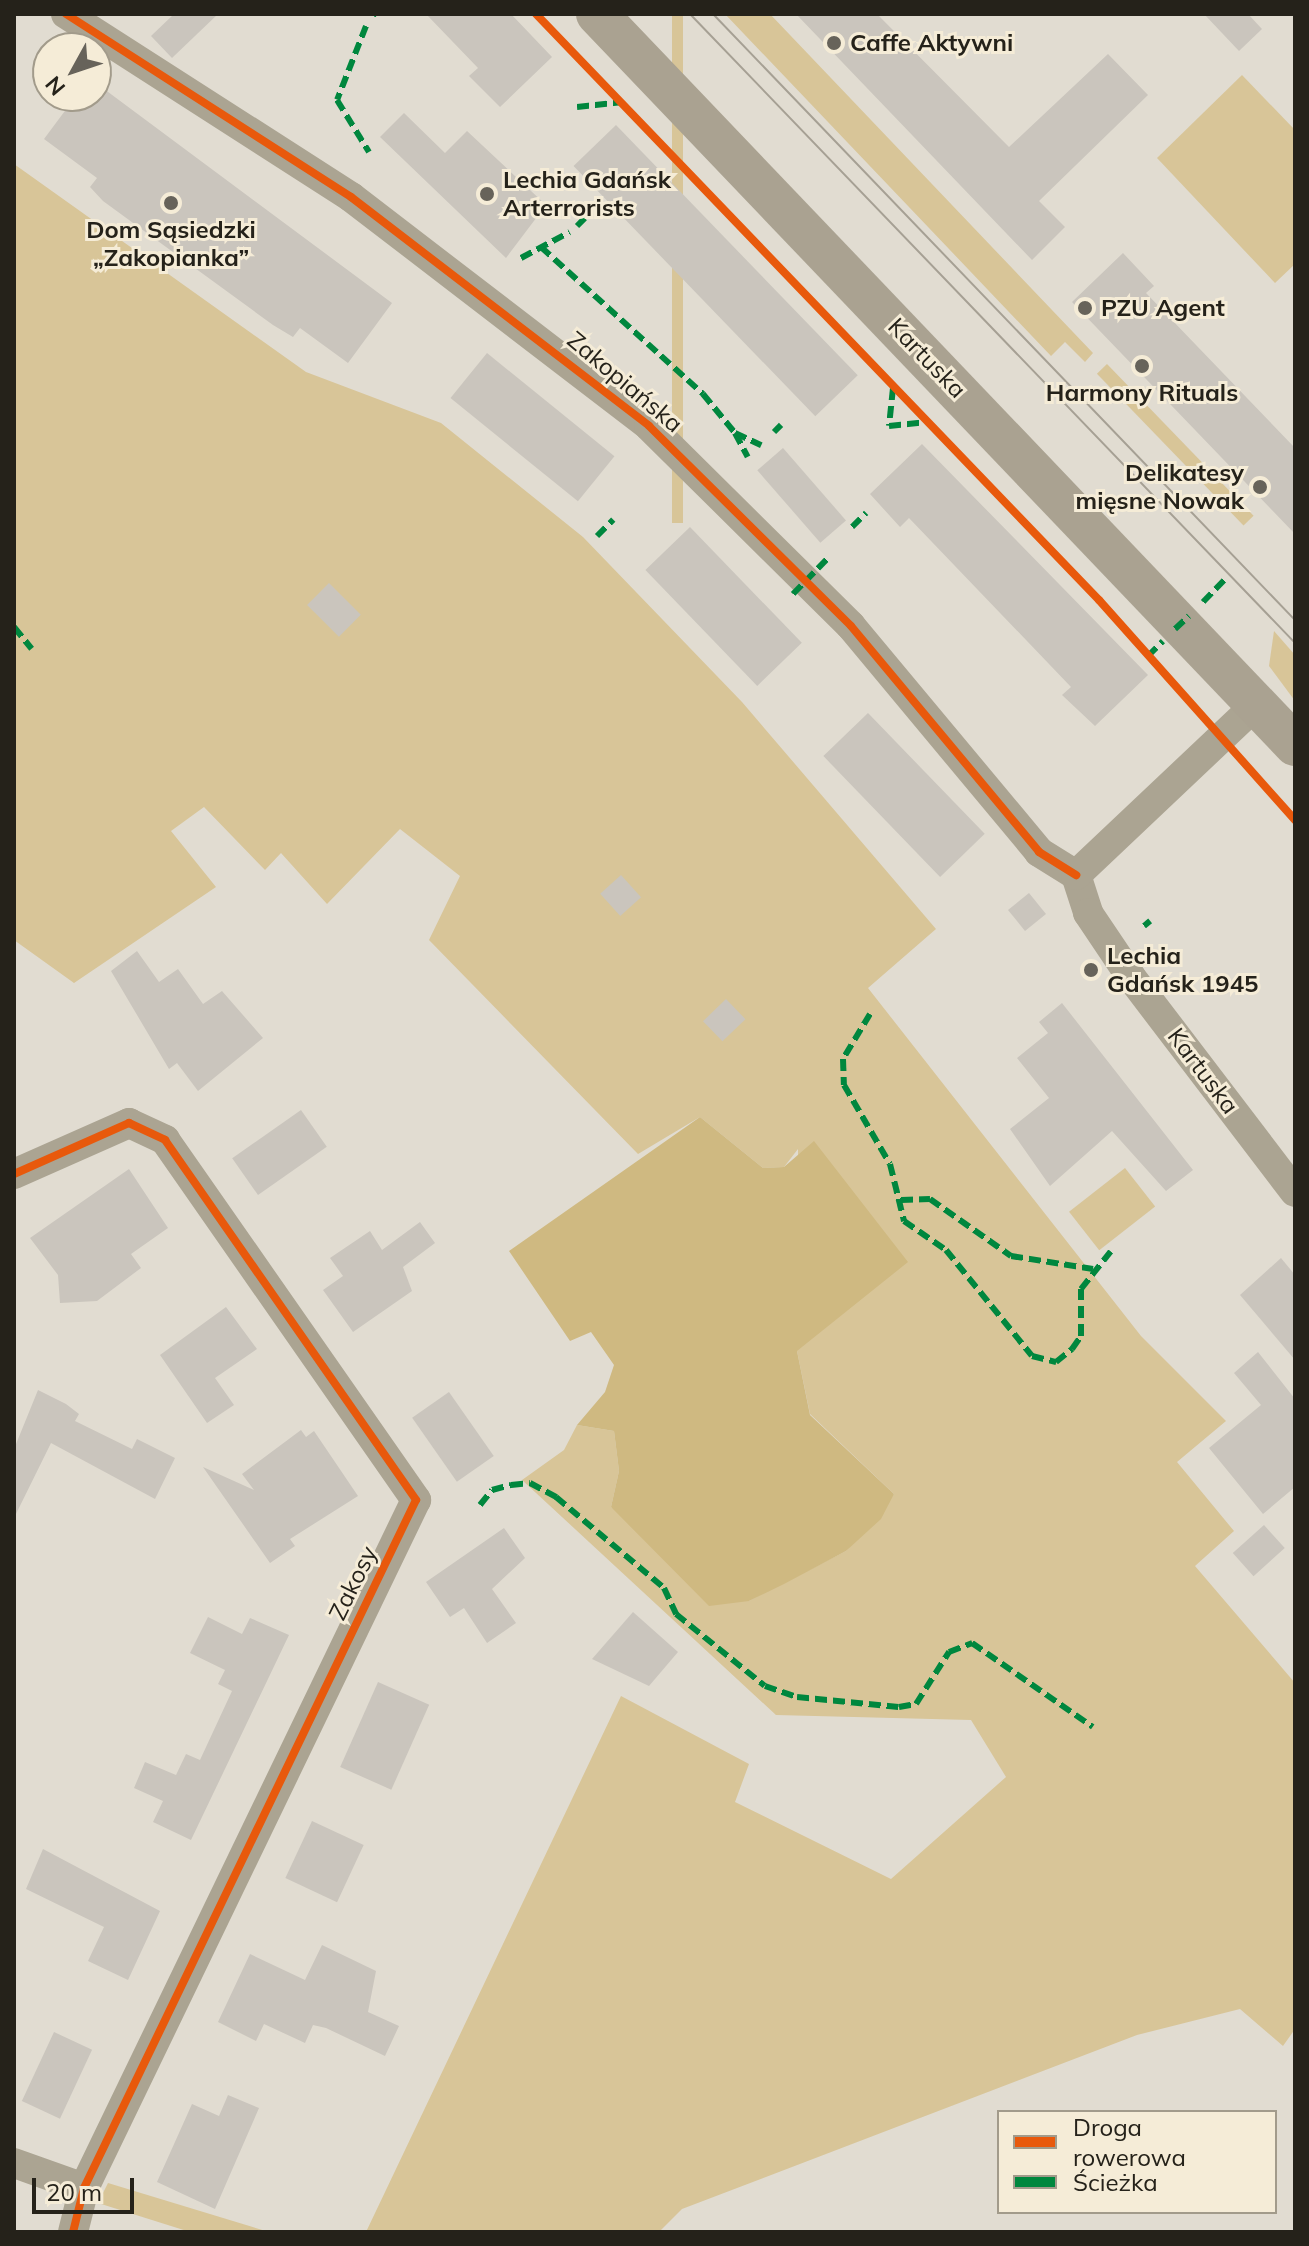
<!DOCTYPE html>
<meta charset="utf-8">
<style>
body{margin:0}
#map{position:relative;width:1309px;height:2246px;overflow:hidden;background:#e1dcd1;font-family:Mulish,sans-serif}
div>[style]{position:absolute}
[style*='--x']{left:calc(var(--x)*1px);top:calc(var(--y)*1px);width:calc(var(--w)*1px);rotate:calc(var(--a)*1deg)}
.green>*{inset:0;background:#d8c598;transform-origin:0 0}
.forest>*{inset:0;background:#cfb981}
.building>*{inset:0;background:#cac5bd;transform-origin:0 0}
.street>*{height:30px;margin:-15px;padding:0 15px;transform-origin:15px;border-radius:15px;background:#aba492}
.secondary>*{height:42px;margin:-21px;padding:0 21px;transform-origin:21px;border-radius:21px;background:#aaa291}
.tram>*{height:2px;margin:-1px;padding:0 1px;transform-origin:1px;border-radius:1px;background:#a6a094}
.quiet>*{height:6px;margin-top:-3px;transform-origin:0;background:repeating-linear-gradient(90deg,#00873e 0 12px,transparent 0 18px)}
.cycleway>*{height:8px;margin:-4px;padding:0 4px;transform-origin:4px;border-radius:4px;background:#e8590c}
.dots>*{width:22px;height:22px;translate:-50% -50%;box-sizing:border-box;border:4px solid #f5ecd7;border-radius:50%}
span{translate:-50% -50%;white-space:nowrap;text-align:center;line-height:1.15;-webkit-text-stroke:6px #f5ecd7;paint-order:stroke}
.poi-label{font-size:24px;color:#25221a;font-weight:700}
.left{translate:0 -50%;text-align:left}
.right{translate:-100% -50%;text-align:right}
.street-label{font-size:24px;color:#25221a}
.frame{position:absolute;inset:0;border:16px solid #25221a;pointer-events:none}
.legend{position:absolute;left:997px;top:2110px;width:280px;height:104px;box-sizing:border-box;background:#f5ecd7;border:2px solid #a29b8b;margin:0;padding:10px 14px;list-style:none;font-size:24px;color:#25221a}
.legend li{display:flex;align-items:center;gap:16px;height:40px}
.legend b{width:40px;border:2px solid #a29b8b}
.north{position:absolute;left:32px;top:32px;width:80px;height:80px;box-sizing:border-box;background:#f5ecd7;border:2px solid #a29b8b;border-radius:50%;rotate:230deg;font-size:22px;font-weight:700;line-height:32px;text-align:center;color:#25221a}
.north::after{content:'';display:block;margin:auto;width:28px;height:36px;background:#67635a;clip-path:polygon(50% 0,100% 100%,50% 72%,0 100%)}
.scale{position:absolute;left:32px;top:2178px;width:102px;height:36px;box-sizing:border-box;border:4px solid #25221a;border-top:0;padding-left:10px;font-size:24px;line-height:28px;white-space:nowrap;color:#25221a;-webkit-text-stroke:6px #f5ecd7;paint-order:stroke}
</style>
<div id="map">
<div class="green">
<div style="left:672px;top:14px;width:11px;height:509px"></div>
<div style="clip-path:polygon(725px 14px,770px 14px,1093px 353px,1085px 362px,1065px 342px,1051px 356px)"></div>
<div style="clip-path:polygon(1242px 75px,1295px 130px,1295px 264px,1275px 283px,1157px 158px)"></div>
<div style="clip-path:polygon(14px 164px,306px 372px,441px 423px,583px 537px,742px 702px,936px 929px,868px 988px,1141px 1336px,1226px 1421px,1177px 1462px,1234px 1531px,1195px 1566px,1295px 1683px,1295px 2029px,1283px 2046px,1240px 2009px,1137px 2035px,682px 2209px,659px 2232px,366px 2232px,621px 1696px,749px 1764px,735px 1802px,891px 1879px,1006px 1777px,971px 1720px,776px 1715px,522px 1480px,564px 1450px,577px 1425px,614px 1431px,619px 1471px,611px 1507px,749px 1601px,846px 1551px,894px 1494px,810px 1414px,797px 1351px,798px 1149px,784px 1167px,763px 1168px,700px 1117px,638px 1154px,429px 940px,460px 876px,400px 829px,327px 904px,281px 853px,265px 870px,204px 807px,171px 831px,216px 887px,74px 983px,14px 940px)"></div>
<div style="left:1107px;top:364px;width:211px;height:14px;rotate:46deg"></div>
<div style="clip-path:polygon(1274px 631px,1295px 655px,1295px 701px,1269px 666px)"></div>
<div style="left:1125px;top:1168px;width:49px;height:71px;rotate:52deg"></div>
<div style="clip-path:polygon(108px 2183px,269px 2232px,190px 2232px,98px 2203px)"></div>
</div>
<div class="forest">
<div style="clip-path:polygon(700px 1117px,763px 1168px,784px 1167px,814px 1141px,908px 1262px,797px 1351px,810px 1415px,894px 1494px,881px 1519px,846px 1551px,784px 1584px,749px 1601px,709px 1606px,611px 1507px,619px 1471px,614px 1431px,577px 1425px,605px 1392px,614px 1365px,591px 1332px,570px 1341px,509px 1251px)"></div>
</div>
<div class="building">
<div style="clip-path:polygon(174px 14px,218px 14px,172px 58px,151px 36px)"></div>
<div style="clip-path:polygon(426px 14px,511px 14px,552px 57px,500px 107px,469px 76px,478px 68px)"></div>
<div style="clip-path:polygon(796px 14px,877px 14px,1009px 147px,1108px 54px,1148px 95px,1039px 201px,1065px 227px,1032px 260px)"></div>
<div style="clip-path:polygon(1204px 14px,1248px 14px,1262px 29px,1239px 51px)"></div>
<div style="clip-path:polygon(96px 83px,392px 303px,348px 363px,300px 328px,293px 337px,273px 325px,103px 201px,90px 187px,97px 178px,44px 139px,76px 96px,96px 96px)"></div>
<div style="clip-path:polygon(404px 113px,445px 153px,467px 131px,546px 205px,506px 258px,380px 137px)"></div>
<div style="left:616px;top:125px;width:348px;height:59px;rotate:46deg"></div>
<div style="clip-path:polygon(1123px 253px,1154px 286px,1146px 293px,1295px 448px,1295px 534px,1072px 302px)"></div>
<div style="left:487px;top:353px;width:164px;height:58px;rotate:39deg"></div>
<div style="clip-path:polygon(922px 444px,1148px 675px,1095px 726px,1062px 695px,1071px 687px,909px 518px,900px 527px,870px 494px)"></div>
<div style="left:783px;top:448px;width:96px;height:34px;rotate:49deg"></div>
<div style="left:690px;top:527px;width:161px;height:62px;rotate:46deg"></div>
<div style="left:329px;top:583px;width:45px;height:31px;rotate:45deg"></div>
<div style="left:868px;top:713px;width:168px;height:62px;rotate:46deg"></div>
<div style="left:621px;top:875px;width:30px;height:28px;rotate:48deg"></div>
<div style="left:1029px;top:893px;width:27px;height:27px;rotate:51deg"></div>
<div style="clip-path:polygon(137px 951px,159px 982px,178px 969px,203px 1004px,222px 991px,263px 1038px,198px 1091px,177px 1063px,169px 1069px,111px 971px)"></div>
<div style="left:726px;top:999px;width:28px;height:32px;rotate:46deg"></div>
<div style="clip-path:polygon(1062px 1003px,1193px 1170px,1166px 1191px,1112px 1131px,1050px 1186px,1010px 1129px,1049px 1098px,1017px 1058px,1048px 1033px,1039px 1022px)"></div>
<div style="left:301px;top:1110px;width:45px;height:84px;rotate:55deg"></div>
<div style="clip-path:polygon(129px 1169px,168px 1228px,131px 1254px,141px 1268px,97px 1301px,60px 1303px,58px 1275px,30px 1238px)"></div>
<div style="clip-path:polygon(420px 1222px,435px 1243px,403px 1267px,412px 1291px,353px 1332px,323px 1290px,343px 1276px,330px 1258px,370px 1231px,382px 1250px)"></div>
<div style="clip-path:polygon(1281px 1258px,1295px 1275px,1295px 1360px,1240px 1295px)"></div>
<div style="clip-path:polygon(226px 1307px,257px 1349px,215px 1378px,234px 1405px,207px 1423px,160px 1355px)"></div>
<div style="clip-path:polygon(1258px 1352px,1295px 1399px,1295px 1487px,1263px 1514px,1209px 1448px,1261px 1405px,1234px 1373px)"></div>
<div style="clip-path:polygon(38px 1390px,66px 1404px,79px 1414px,75px 1421px,132px 1449px,137px 1439px,175px 1458px,155px 1499px,51px 1443px,14px 1518px,14px 1449px)"></div>
<div style="left:449px;top:1392px;width:78px;height:45px;rotate:55deg"></div>
<div style="clip-path:polygon(301px 1430px,306px 1437px,314px 1431px,358px 1496px,290px 1539px,295px 1546px,270px 1563px,203px 1467px,254px 1490px,242px 1474px)"></div>
<div style="left:1264px;top:1525px;width:31px;height:42px;rotate:48deg"></div>
<div style="clip-path:polygon(504px 1528px,525px 1558px,492px 1589px,516px 1623px,487px 1643px,464px 1608px,450px 1617px,426px 1582px)"></div>
<div style="clip-path:polygon(633px 1612px,678px 1652px,649px 1686px,592px 1659px)"></div>
<div style="clip-path:polygon(208px 1617px,242px 1634px,250px 1618px,289px 1635px,191px 1840px,153px 1822px,163px 1801px,134px 1788px,145px 1762px,176px 1775px,186px 1754px,200px 1760px,232px 1691px,218px 1684px,225px 1670px,190px 1653px)"></div>
<div style="left:378px;top:1682px;width:56px;height:93px;rotate:24deg"></div>
<div style="left:312px;top:1821px;width:57px;height:63px;rotate:25deg"></div>
<div style="clip-path:polygon(43px 1849px,160px 1911px,128px 1980px,88px 1961px,104px 1927px,26px 1889px)"></div>
<div style="clip-path:polygon(322px 1945px,376px 1971px,368px 2012px,399px 2026px,385px 2056px,326px 2028px,313px 2025px,305px 2043px,264px 2024px,256px 2041px,218px 2022px,250px 1954px,305px 1980px)"></div>
<div style="left:54px;top:2032px;width:42px;height:76px;rotate:25deg"></div>
<div style="clip-path:polygon(228px 2095px,259px 2108px,215px 2209px,157px 2182px,192px 2104px,219px 2116px)"></div>
</div>
<div class="street">
<div style="--x:66;--y:14;--w:339;--a:32.7"></div>
<div style="--x:351;--y:197;--w:376;--a:37.5"></div>
<div style="--x:649;--y:426;--w:284;--a:44.7"></div>
<div style="--x:851;--y:626;--w:294;--a:50.2"></div>
<div style="--x:1039;--y:852;--w:44;--a:31.9"></div>
<div style="--x:1076;--y:875;--w:40;--a:72"></div>
<div style="--x:1088;--y:913;--w:77;--a:56.1"></div>
<div style="--x:1131;--y:977;--w:270;--a:52.7"></div>
<div style="--x:1076;--y:875;--w:252;--a:-43.4"></div>
<div style="--x:14;--y:1174;--w:126;--a:-23.9"></div>
<div style="--x:129;--y:1123;--w:40;--a:25"></div>
<div style="--x:165;--y:1140;--w:439;--a:55.1"></div>
<div style="--x:416;--y:1500;--w:764;--a:115.76"></div>
<div style="--x:84;--y:2188;--w:45;--a:104"></div>
<div style="--x:14;--y:2163;--w:74;--a:19.7"></div>
</div>
<div class="secondary">
<div style="--x:597;--y:14;--w:1011;--a:46.32"></div>
</div>
<div class="tram">
<div style="--x:690;--y:14;--w:873;--a:46.11"></div>
<div style="--x:713;--y:14;--w:840;--a:46.16"></div>
</div>
<div class="quiet">
<div style="--x:373;--y:16;--w:2;--a:-63"></div>
<div style="--x:366;--y:26;--w:79;--a:111.4"></div>
<div style="--x:337;--y:100;--w:61;--a:58.4"></div>
<div style="--x:577;--y:107;--w:46;--a:-6.2"></div>
<div style="--x:577;--y:226;--w:11;--a:-45"></div>
<div style="--x:541;--y:247;--w:219;--a:42.2"></div>
<div style="--x:703;--y:394;--w:50;--a:50.6"></div>
<div style="--x:735;--y:433;--w:29;--a:25"></div>
<div style="--x:521;--y:258;--w:55;--a:-28"></div>
<div style="--x:893;--y:388;--w:38;--a:96"></div>
<div style="--x:889;--y:426;--w:36;--a:-6"></div>
<div style="--x:774;--y:432;--w:10;--a:-45"></div>
<div style="--x:735;--y:433;--w:27;--a:62"></div>
<div style="--x:852;--y:527;--w:20;--a:-45"></div>
<div style="--x:597;--y:536;--w:23;--a:-45"></div>
<div style="--x:793;--y:594;--w:49;--a:-45.8"></div>
<div style="--x:1203;--y:602;--w:32;--a:-46"></div>
<div style="--x:14;--y:627;--w:28;--a:51"></div>
<div style="--x:1175;--y:629;--w:19;--a:-43"></div>
<div style="--x:1148;--y:656;--w:21;--a:-45"></div>
<div style="--x:1144;--y:926;--w:8;--a:-40"></div>
<div style="--x:870;--y:1014;--w:52;--a:121"></div>
<div style="--x:843;--y:1059;--w:26;--a:88"></div>
<div style="--x:844;--y:1085;--w:91;--a:59.8"></div>
<div style="--x:890;--y:1164;--w:59;--a:76.2"></div>
<div style="--x:904;--y:1221;--w:51;--a:34.6"></div>
<div style="--x:946;--y:1250;--w:136;--a:50.9"></div>
<div style="--x:1032;--y:1356;--w:25;--a:14"></div>
<div style="--x:1056;--y:1362;--w:21;--a:-39"></div>
<div style="--x:1072;--y:1349;--w:16;--a:-55"></div>
<div style="--x:1081;--y:1336;--w:47;--a:-90"></div>
<div style="--x:1081;--y:1289;--w:48;--a:-51.7"></div>
<div style="--x:901;--y:1200;--w:29;--a:-2"></div>
<div style="--x:930;--y:1199;--w:99;--a:35.1"></div>
<div style="--x:1011;--y:1256;--w:83;--a:9"></div>
<div style="--x:480;--y:1505;--w:19;--a:-51"></div>
<div style="--x:492;--y:1490;--w:20;--a:-15"></div>
<div style="--x:511;--y:1485;--w:19;--a:-6"></div>
<div style="--x:530;--y:1483;--w:30;--a:28"></div>
<div style="--x:556;--y:1497;--w:141;--a:40.1"></div>
<div style="--x:664;--y:1588;--w:29;--a:65"></div>
<div style="--x:676;--y:1614;--w:114;--a:39"></div>
<div style="--x:765;--y:1686;--w:34;--a:19"></div>
<div style="--x:797;--y:1697;--w:102;--a:5.6"></div>
<div style="--x:899;--y:1707;--w:17;--a:-10"></div>
<div style="--x:916;--y:1704;--w:62;--a:-57.6"></div>
<div style="--x:949;--y:1652;--w:25;--a:-21"></div>
<div style="--x:972;--y:1643;--w:147;--a:34.8"></div>
</div>
<div class="cycleway">
<div style="--x:66;--y:14;--w:339;--a:32.7"></div>
<div style="--x:351;--y:197;--w:376;--a:37.5"></div>
<div style="--x:649;--y:426;--w:284;--a:44.7"></div>
<div style="--x:851;--y:626;--w:294;--a:50.2"></div>
<div style="--x:1039;--y:852;--w:44;--a:31.9"></div>
<div style="--x:536;--y:14;--w:813;--a:46.15"></div>
<div style="--x:1099;--y:600;--w:295;--a:48.3"></div>
<div style="--x:14;--y:1174;--w:126;--a:-23.9"></div>
<div style="--x:129;--y:1123;--w:40;--a:25"></div>
<div style="--x:165;--y:1140;--w:439;--a:55.1"></div>
<div style="--x:416;--y:1500;--w:764;--a:115.76"></div>
<div style="--x:84;--y:2188;--w:45;--a:104"></div>
</div>
<div class="dots">
<div style="left:834px;top:43px;background:#67635a"></div>
<div style="left:487px;top:194px;background:#67635a"></div>
<div style="left:171px;top:203px;background:#67635a"></div>
<div style="left:1085px;top:308px;background:#67635a"></div>
<div style="left:1142px;top:366px;background:#67635a"></div>
<div style="left:1260px;top:487px;background:#67635a"></div>
<div style="left:1091px;top:970px;background:#67635a"></div>
</div>
<div class="poi-label">
<span class="left" style="left:850px;top:43px">Caffe Aktywni</span>
<span class="left" style="left:503px;top:194px">Lechia Gdańsk<br>Arterrorists</span>
<span style="left:171px;top:244px">Dom Sąsiedzki<br>„Zakopianka”</span>
<span class="left" style="left:1101px;top:308px">PZU Agent</span>
<span style="left:1142px;top:393px">Harmony Rituals</span>
<span class="right" style="left:1244px;top:487px">Delikatesy<br>mięsne Nowak</span>
<span class="left" style="left:1107px;top:970px">Lechia<br>Gdańsk 1945</span>
</div>
<div class="street-label">
<span style="left:927px;top:358px;rotate:46deg">Kartuska</span>
<span style="left:625px;top:382px;rotate:40deg">Zakopiańska</span>
<span style="left:1203px;top:1071px;rotate:53deg">Kartuska</span>
<span style="left:353px;top:1583px;rotate:-64deg">Zakosy</span>
</div>
<div class="frame"></div>
<ul class="legend">
<li><b style="height:10px;background:#e8590c"></b>Droga rowerowa</li>
<li><b style="height:10px;background:#00873e"></b>Ścieżka</li>
</ul>
<div class="north">N</div>
<div class="scale">20 m</div>
</div>
